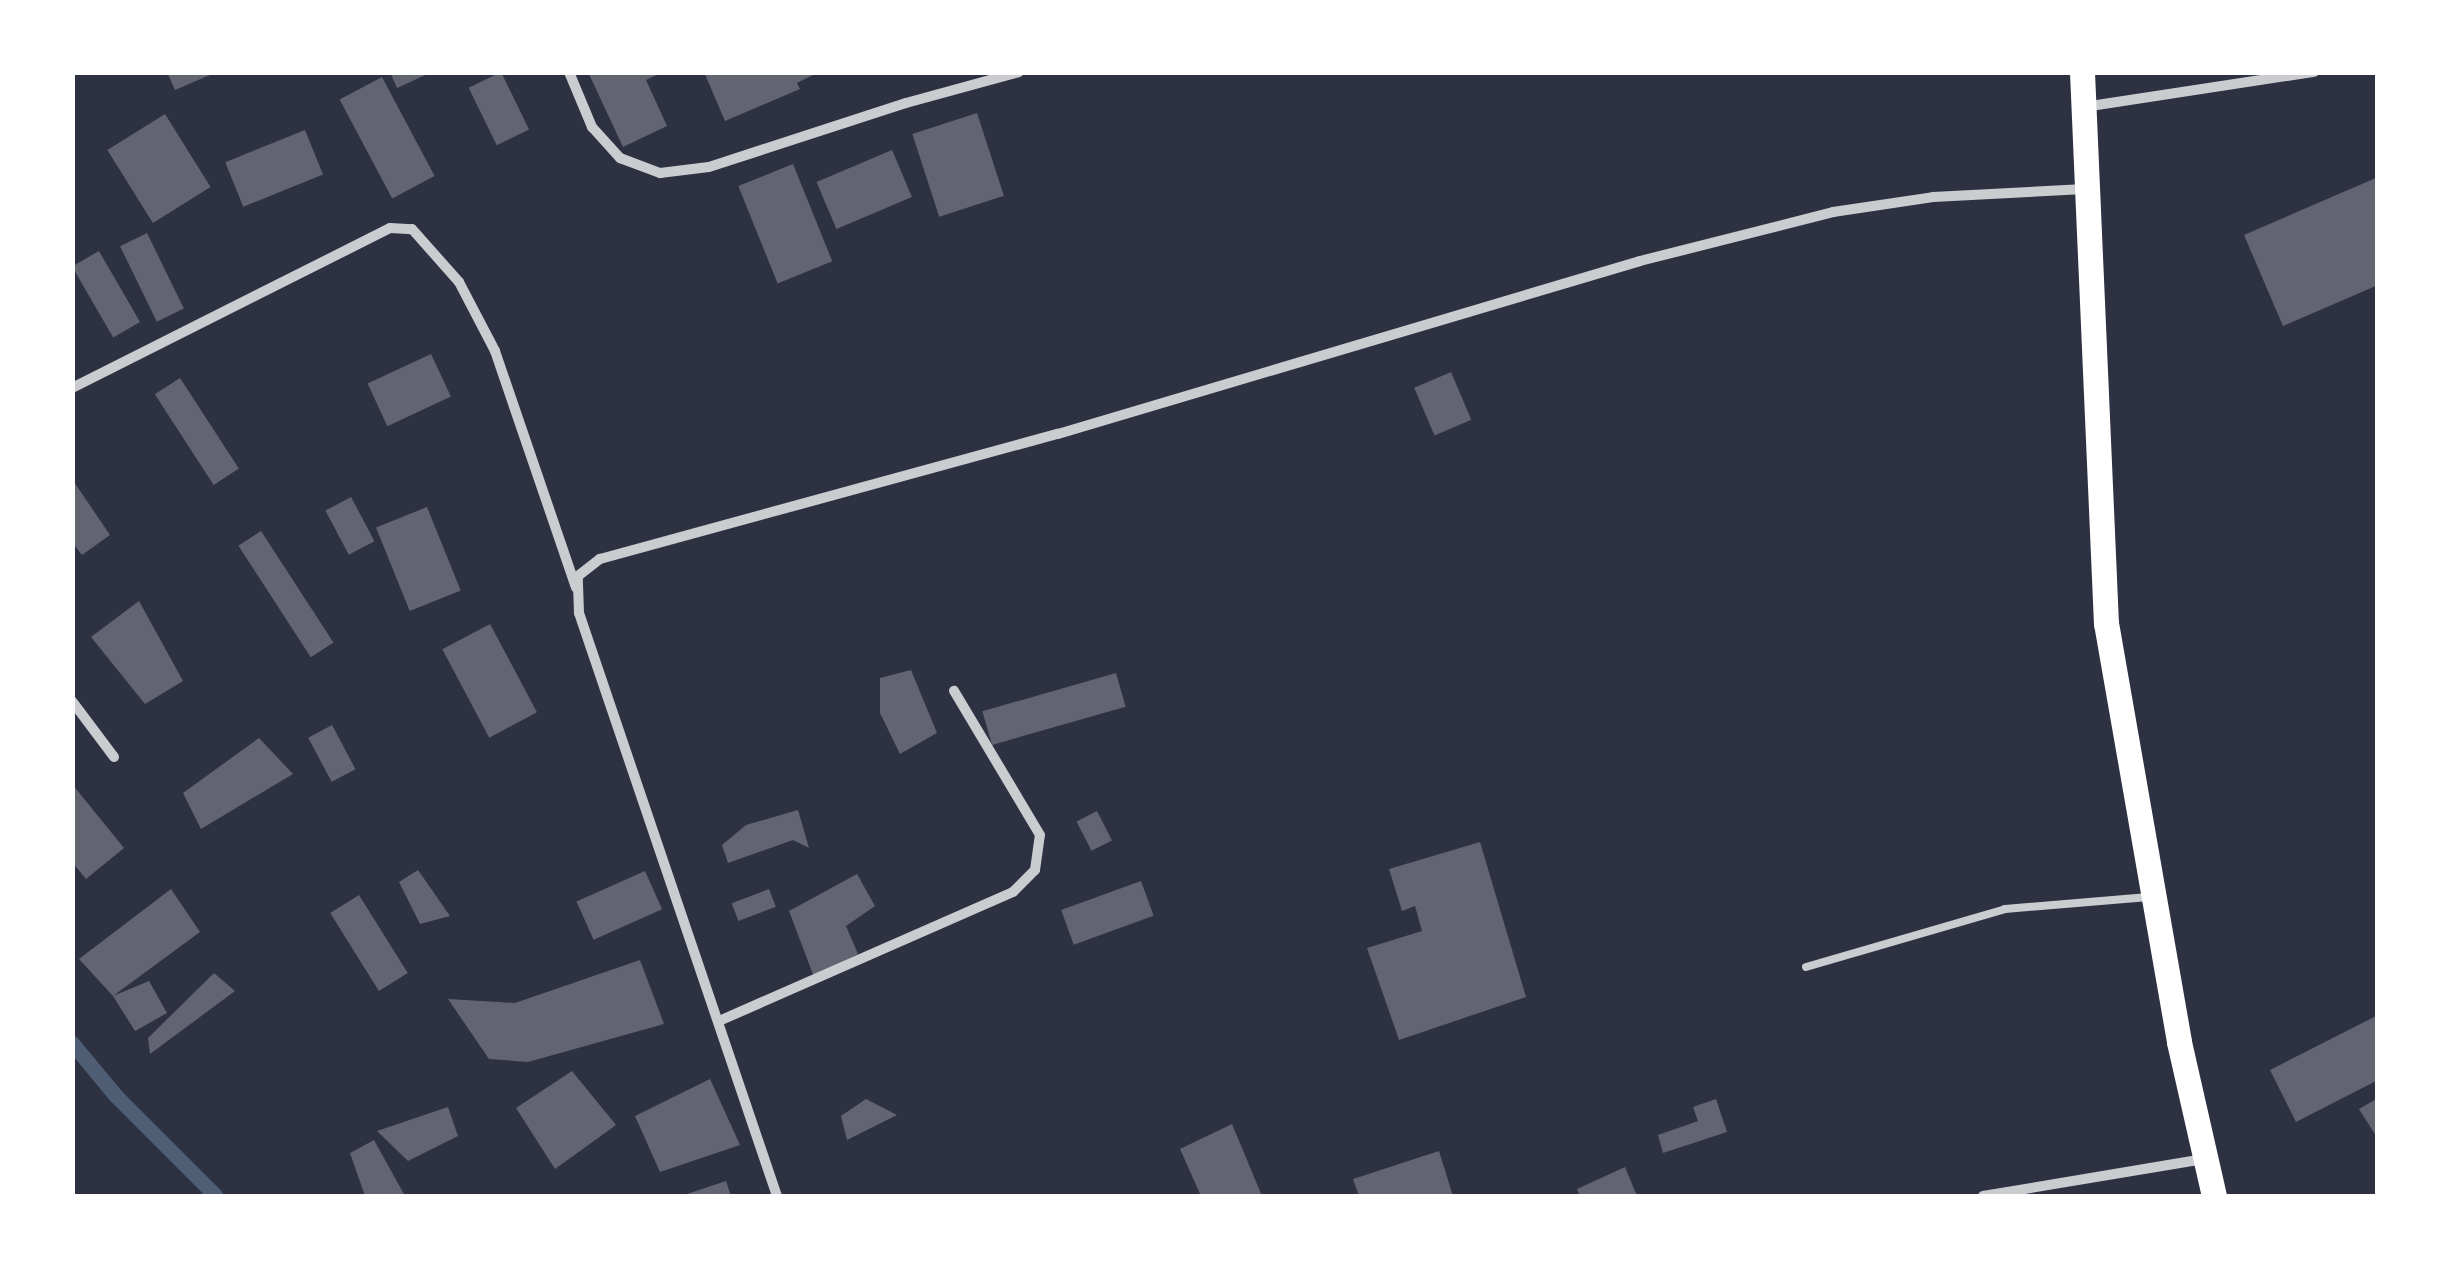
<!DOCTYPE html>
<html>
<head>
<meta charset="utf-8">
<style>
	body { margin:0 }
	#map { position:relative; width:2450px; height:1269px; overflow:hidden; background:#2d3142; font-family:"Noto Sans",sans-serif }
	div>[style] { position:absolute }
	.stream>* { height:15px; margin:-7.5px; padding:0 7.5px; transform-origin:7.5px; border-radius:7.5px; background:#4f5d75 }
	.building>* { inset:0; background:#626471; transform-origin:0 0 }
	.service>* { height:8px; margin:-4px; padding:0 4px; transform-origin:4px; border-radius:4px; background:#caccd0 }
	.minor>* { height:10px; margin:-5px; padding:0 5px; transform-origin:5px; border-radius:5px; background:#caccd0 }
	.primary>* { height:25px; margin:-12.5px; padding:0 12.5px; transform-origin:12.5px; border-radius:12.5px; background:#fff }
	span { translate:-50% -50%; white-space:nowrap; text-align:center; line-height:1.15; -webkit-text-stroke:10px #fff; paint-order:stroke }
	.frame { position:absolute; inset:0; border:75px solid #fff; pointer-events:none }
</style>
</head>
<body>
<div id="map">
	<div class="stream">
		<div style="left:72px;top:1043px;width:69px;rotate:50.3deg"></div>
		<div style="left:116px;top:1096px;width:141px;rotate:45deg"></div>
	</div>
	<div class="building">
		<div style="clip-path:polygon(167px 72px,217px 72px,175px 90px)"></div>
		<div style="clip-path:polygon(390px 72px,432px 72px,397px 88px)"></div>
		<div style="left:501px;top:72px;width:64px;height:36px;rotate:64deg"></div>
		<div style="clip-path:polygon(588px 72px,663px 72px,646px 80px,667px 126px,623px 147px)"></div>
		<div style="clip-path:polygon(704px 72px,819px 72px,797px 83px,800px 89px,725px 121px)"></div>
		<div style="left:382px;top:77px;width:112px;height:48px;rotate:62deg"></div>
		<div style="left:977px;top:113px;width:87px;height:68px;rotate:72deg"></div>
		<div style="left:165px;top:114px;width:86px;height:68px;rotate:58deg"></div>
		<div style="left:305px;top:130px;width:48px;height:86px;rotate:68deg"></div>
		<div style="left:892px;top:150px;width:51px;height:82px;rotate:67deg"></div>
		<div style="left:793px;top:164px;width:105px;height:59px;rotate:68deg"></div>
		<div style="clip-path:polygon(2378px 177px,2378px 285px,2283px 326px,2244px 235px)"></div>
		<div style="left:147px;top:233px;width:84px;height:30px;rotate:64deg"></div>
		<div style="left:99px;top:251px;width:82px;height:31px;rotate:60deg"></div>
		<div style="left:431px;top:354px;width:47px;height:70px;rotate:65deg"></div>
		<div style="left:1451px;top:372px;width:52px;height:40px;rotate:67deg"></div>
		<div style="left:180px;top:378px;width:108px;height:30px;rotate:57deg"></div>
		<div style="clip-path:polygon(72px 479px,110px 535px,82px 555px,72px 542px)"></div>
		<div style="left:351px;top:497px;width:50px;height:29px;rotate:62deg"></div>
		<div style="left:427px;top:507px;width:90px;height:55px;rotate:68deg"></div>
		<div style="left:261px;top:531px;width:133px;height:27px;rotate:57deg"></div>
		<div style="clip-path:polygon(139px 601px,183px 681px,145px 704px,91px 637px)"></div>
		<div style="left:490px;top:624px;width:100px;height:54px;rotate:62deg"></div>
		<div style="clip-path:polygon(911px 670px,937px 733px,900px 754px,880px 713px,880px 678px)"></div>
		<div style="left:1116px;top:673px;width:35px;height:139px;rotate:74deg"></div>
		<div style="left:332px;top:725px;width:50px;height:27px;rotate:62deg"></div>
		<div style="clip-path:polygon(259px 738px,293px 774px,201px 829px,183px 793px)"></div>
		<div style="clip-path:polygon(72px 784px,124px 848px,86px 879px,72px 862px)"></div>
		<div style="clip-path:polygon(798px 810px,809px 848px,793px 840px,728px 863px,722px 845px,746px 825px)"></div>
		<div style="left:1097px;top:811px;width:33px;height:23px;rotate:63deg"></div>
		<div style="clip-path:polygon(1480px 842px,1526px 997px,1399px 1040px,1367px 948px,1422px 931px,1415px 906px,1402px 911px,1389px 869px)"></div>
		<div style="clip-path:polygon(418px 870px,450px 916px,420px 924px,399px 882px)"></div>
		<div style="left:645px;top:871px;width:42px;height:75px;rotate:66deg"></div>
		<div style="clip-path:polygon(857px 874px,875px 906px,846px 926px,858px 954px,814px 977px,789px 911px)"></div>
		<div style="left:1141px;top:881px;width:37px;height:85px;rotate:70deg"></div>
		<div style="clip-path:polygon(171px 889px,200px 932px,113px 996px,149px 981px,167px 1013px,135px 1031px,113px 996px,79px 959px)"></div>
		<div style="left:769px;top:889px;width:19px;height:40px;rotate:69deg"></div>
		<div style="left:359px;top:895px;width:92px;height:34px;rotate:58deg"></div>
		<div style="clip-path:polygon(640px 960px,664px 1024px,528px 1062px,489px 1059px,448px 999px,515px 1003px)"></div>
		<div style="clip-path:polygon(214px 973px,235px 991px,150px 1054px,148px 1038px)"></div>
		<div style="clip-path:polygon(2378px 1015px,2378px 1080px,2296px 1122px,2270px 1070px)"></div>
		<div style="clip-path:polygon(572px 1071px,616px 1125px,555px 1169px,516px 1108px)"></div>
		<div style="clip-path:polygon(710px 1079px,740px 1145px,660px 1172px,635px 1116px)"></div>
		<div style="clip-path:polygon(2378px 1098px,2378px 1139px,2359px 1109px)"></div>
		<div style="clip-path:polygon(866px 1099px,897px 1115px,847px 1140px,841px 1116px)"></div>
		<div style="clip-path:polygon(1716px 1099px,1727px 1132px,1663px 1153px,1658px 1135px,1698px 1121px,1693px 1107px)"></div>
		<div style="clip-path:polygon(448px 1107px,458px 1136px,408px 1161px,377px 1131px)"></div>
		<div style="clip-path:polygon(1232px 1124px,1262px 1196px,1201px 1196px,1180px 1149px)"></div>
		<div style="clip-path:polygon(374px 1140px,405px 1196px,365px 1196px,350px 1153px)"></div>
		<div style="clip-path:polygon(1439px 1151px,1453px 1196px,1359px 1196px,1353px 1179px)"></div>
		<div style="clip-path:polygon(1625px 1167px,1637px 1196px,1580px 1196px,1577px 1189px)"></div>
		<div style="clip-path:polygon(726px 1181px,731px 1196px,681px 1196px)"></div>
	</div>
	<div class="service">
		<div style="left:1806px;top:967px;width:207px;rotate:-16.2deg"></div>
		<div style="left:2005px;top:909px;width:144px;rotate:-4.8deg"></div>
	</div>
	<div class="minor">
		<div style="left:569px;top:72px;width:60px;rotate:67.3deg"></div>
		<div style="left:592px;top:127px;width:42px;rotate:47.9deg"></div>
		<div style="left:620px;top:158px;width:43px;rotate:20.6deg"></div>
		<div style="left:660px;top:173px;width:49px;rotate:-7deg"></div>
		<div style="left:709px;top:167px;width:207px;rotate:-18deg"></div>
		<div style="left:906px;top:103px;width:117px;rotate:-15.3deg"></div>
		<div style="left:2084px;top:107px;width:233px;rotate:-8.7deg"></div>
		<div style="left:72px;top:388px;width:356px;rotate:-26.7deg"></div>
		<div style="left:390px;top:228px;width:22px;rotate:3deg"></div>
		<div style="left:412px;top:229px;width:71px;rotate:48.4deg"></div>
		<div style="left:459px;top:282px;width:78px;rotate:62.4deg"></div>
		<div style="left:495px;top:351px;width:250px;rotate:71.1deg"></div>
		<div style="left:72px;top:701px;width:70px;rotate:53.1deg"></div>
		<div style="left:719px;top:1021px;width:321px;rotate:-23.7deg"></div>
		<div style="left:1013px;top:892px;width:31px;rotate:-45deg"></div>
		<div style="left:1035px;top:870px;width:35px;rotate:-82deg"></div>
		<div style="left:1040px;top:835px;width:168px;rotate:-120.8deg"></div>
		<div style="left:777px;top:1196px;width:616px;rotate:-108.76deg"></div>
		<div style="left:579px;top:613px;width:37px;rotate:-92deg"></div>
		<div style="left:578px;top:576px;width:28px;rotate:-38deg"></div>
		<div style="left:600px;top:559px;width:475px;rotate:-15.3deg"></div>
		<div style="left:1058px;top:434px;width:607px;rotate:-16.55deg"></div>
		<div style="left:1640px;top:261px;width:199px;rotate:-14.2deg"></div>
		<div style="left:1833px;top:212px;width:101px;rotate:-8.5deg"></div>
		<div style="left:1933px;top:197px;width:152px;rotate:-3deg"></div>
		<div style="left:1983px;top:1196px;width:224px;rotate:-9.5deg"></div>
	</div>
	<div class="primary">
		<div style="left:2082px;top:72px;width:552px;rotate:87.51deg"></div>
		<div style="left:2106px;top:623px;width:425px;rotate:80.1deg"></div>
		<div style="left:2179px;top:1042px;width:158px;rotate:77.2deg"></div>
	</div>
	<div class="frame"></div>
</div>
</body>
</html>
